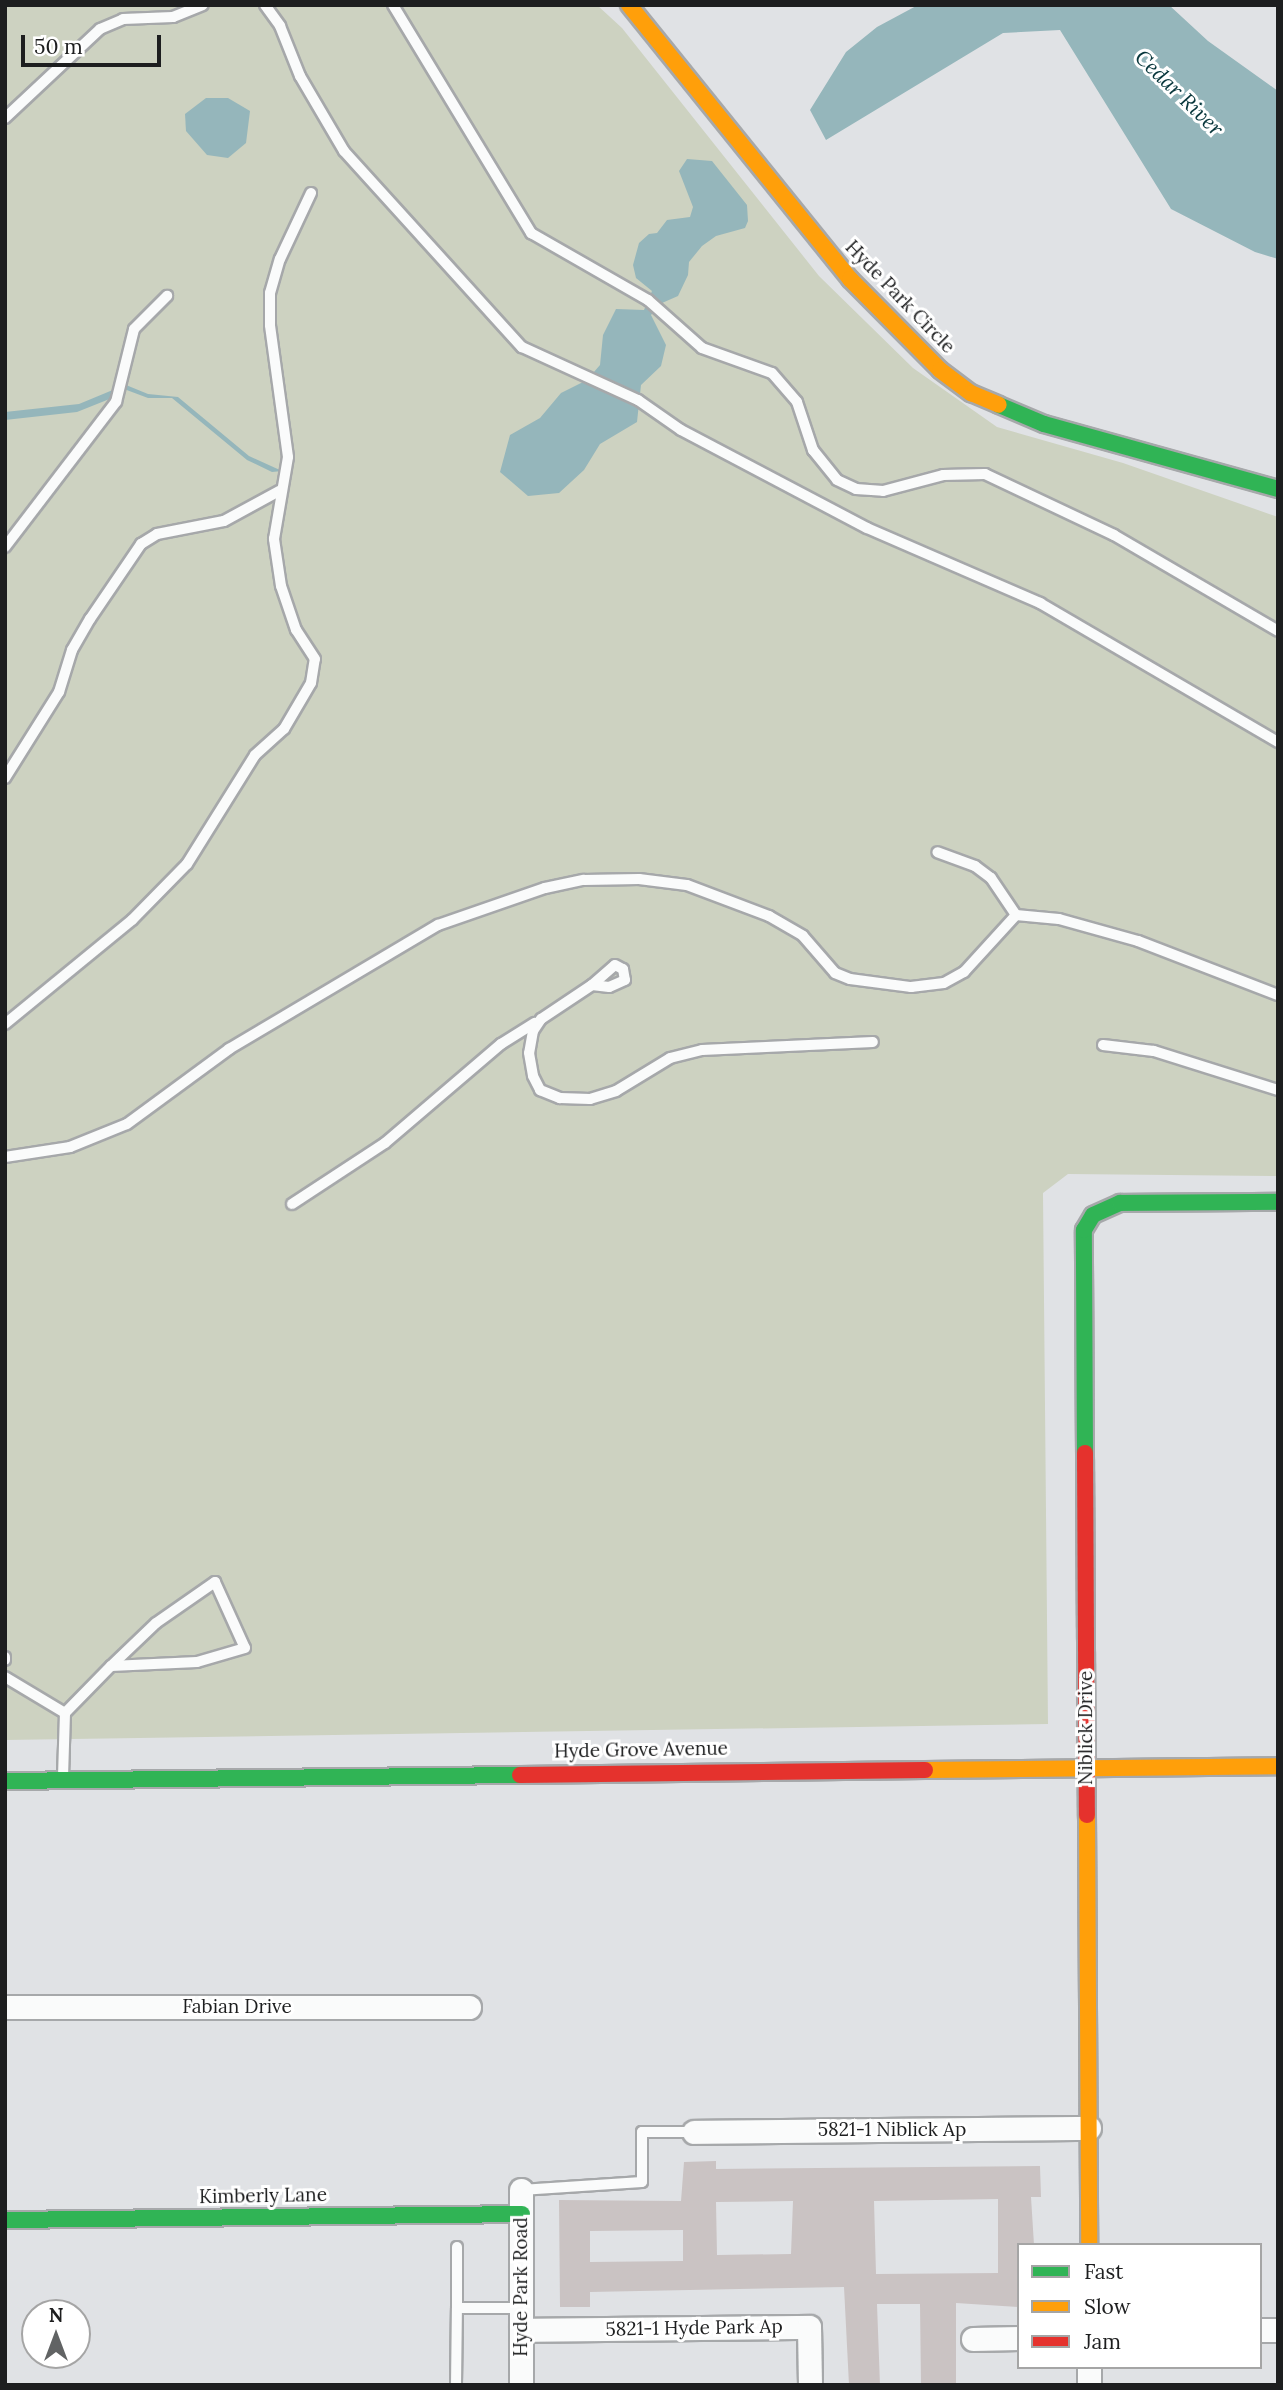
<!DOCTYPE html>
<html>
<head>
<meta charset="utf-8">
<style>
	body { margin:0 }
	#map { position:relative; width:1283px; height:2390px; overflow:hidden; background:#e0e2e5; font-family:Lora,serif }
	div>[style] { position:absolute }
	.green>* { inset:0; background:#cdd2c1 }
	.water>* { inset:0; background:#95b6bb }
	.building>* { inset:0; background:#cac3c3 }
	.roads { filter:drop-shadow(2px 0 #a6a8aa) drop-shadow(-2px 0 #a6a8aa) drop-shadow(0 2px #a6a8aa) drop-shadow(0 -2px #a6a8aa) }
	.lane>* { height:10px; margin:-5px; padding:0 5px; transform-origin:5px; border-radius:5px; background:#fafbfb }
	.street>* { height:23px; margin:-11.5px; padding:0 11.5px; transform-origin:11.5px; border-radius:11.5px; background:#fafbfb }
	.fast>* { height:16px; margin:-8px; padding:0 8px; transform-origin:8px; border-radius:8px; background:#30b455 }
	.slow>* { height:16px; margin:-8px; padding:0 8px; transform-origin:8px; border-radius:8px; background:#ff9f0a }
	.jam>* { height:16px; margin:-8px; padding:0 8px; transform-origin:8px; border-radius:8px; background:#e5322d }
	span { translate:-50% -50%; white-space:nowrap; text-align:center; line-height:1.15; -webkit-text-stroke:6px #fff; paint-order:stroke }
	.street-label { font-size:19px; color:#1d1e1f }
	.water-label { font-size:21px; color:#07363b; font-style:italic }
	.frame { position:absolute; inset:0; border:7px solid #1d1e1f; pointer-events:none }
	.legend { position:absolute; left:1017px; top:2243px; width:245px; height:126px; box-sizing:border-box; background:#fff; border:2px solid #a5a5a5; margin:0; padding:9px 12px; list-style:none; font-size:21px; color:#1d1e1f }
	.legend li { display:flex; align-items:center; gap:14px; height:35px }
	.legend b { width:35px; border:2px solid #a5a5a5 }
	.north { position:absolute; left:21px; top:2299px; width:70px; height:70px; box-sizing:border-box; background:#fff; border:2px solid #a5a5a5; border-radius:50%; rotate:0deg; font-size:19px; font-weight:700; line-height:28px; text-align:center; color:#1d1e1f }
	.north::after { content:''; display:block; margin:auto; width:24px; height:32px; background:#616364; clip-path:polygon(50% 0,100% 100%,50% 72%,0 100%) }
	.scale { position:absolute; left:21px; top:35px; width:140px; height:32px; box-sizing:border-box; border:4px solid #1d1e1f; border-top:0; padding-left:9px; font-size:21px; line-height:24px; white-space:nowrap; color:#1d1e1f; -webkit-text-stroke:5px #fff; paint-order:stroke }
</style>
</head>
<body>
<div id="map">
	<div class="green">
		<div style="clip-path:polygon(5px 5px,597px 5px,622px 28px,819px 276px,913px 368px,997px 427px,1123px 463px,1278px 517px,1278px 1176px,1068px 1174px,1043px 1193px,1048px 1724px,5px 1740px)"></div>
	</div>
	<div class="water">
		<div style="clip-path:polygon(918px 5px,1169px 5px,1208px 41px,1278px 91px,1278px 259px,1255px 252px,1171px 209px,1060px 30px,1003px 33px,826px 140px,810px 110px,846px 52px,877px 27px)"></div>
		<div style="clip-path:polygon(206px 98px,228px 98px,250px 111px,246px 143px,228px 158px,207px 155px,186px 131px,185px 114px)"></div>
		<div style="clip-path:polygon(687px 159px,712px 161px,747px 205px,748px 221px,745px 228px,716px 236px,702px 246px,689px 262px,688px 275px,678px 296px,662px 303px,651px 315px,666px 345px,661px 366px,641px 385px,637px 422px,600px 444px,584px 470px,559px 493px,528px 496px,500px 472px,510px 435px,540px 418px,561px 393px,587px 380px,600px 365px,603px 335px,616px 309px,644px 310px,652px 291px,636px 278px,633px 265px,639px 243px,649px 234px,657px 233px,667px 220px,690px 217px,693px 207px,679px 171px)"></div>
		<div style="clip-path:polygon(126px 385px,148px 394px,178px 397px,249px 456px,282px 471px,272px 472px,247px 460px,172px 398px,148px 398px,124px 389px)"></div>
		<div style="clip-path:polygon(120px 387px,117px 396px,77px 412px,5px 420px,5px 412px,79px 404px)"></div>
	</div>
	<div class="building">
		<div style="clip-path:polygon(evenodd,716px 2161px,716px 2169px,1040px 2166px,1041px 2197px,1031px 2197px,1034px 2245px,1019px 2245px,1019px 2307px,956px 2303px,956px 2385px,921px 2385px,920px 2304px,877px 2304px,880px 2385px,849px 2385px,844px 2287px,590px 2292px,590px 2307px,560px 2307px,559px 2200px,681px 2201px,684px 2162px,716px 2161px,998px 2199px,998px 2273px,876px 2274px,874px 2201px,998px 2199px,716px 2161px,793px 2201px,791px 2254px,717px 2255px,716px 2202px,793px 2201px,716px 2161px,683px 2230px,683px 2261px,590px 2262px,590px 2231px,683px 2230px)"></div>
	</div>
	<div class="roads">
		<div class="lane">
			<div style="left:265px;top:5px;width:26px;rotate:54deg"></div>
			<div style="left:280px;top:26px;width:54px;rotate:68.2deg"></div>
			<div style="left:300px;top:76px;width:87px;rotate:59.6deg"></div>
			<div style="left:344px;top:151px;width:265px;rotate:47.8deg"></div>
			<div style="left:522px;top:347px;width:128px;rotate:24.6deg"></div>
			<div style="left:638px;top:400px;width:52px;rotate:34.9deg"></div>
			<div style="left:681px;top:430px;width:210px;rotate:27.8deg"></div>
			<div style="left:867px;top:528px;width:189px;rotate:23.4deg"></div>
			<div style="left:1040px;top:603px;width:276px;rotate:30.3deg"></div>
			<div style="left:393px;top:5px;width:267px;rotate:58.8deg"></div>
			<div style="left:531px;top:233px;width:135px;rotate:29.8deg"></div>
			<div style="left:648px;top:300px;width:72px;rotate:41.6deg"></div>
			<div style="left:702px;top:348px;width:74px;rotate:19.7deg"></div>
			<div style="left:772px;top:373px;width:38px;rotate:49deg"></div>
			<div style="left:797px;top:402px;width:51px;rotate:71.6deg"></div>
			<div style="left:813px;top:450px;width:38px;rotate:51deg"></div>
			<div style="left:837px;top:480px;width:21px;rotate:25deg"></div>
			<div style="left:856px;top:489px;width:27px;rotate:4deg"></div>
			<div style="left:883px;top:491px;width:62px;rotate:-14.9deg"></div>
			<div style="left:943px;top:475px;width:42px;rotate:-1.4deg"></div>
			<div style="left:985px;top:474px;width:143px;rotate:25.3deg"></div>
			<div style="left:1114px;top:535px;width:190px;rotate:30.3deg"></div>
			<div style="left:5px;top:118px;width:130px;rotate:-43.1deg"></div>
			<div style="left:100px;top:29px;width:25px;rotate:-23deg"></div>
			<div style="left:123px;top:19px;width:50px;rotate:-2.3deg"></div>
			<div style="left:173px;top:17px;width:32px;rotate:-22deg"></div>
			<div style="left:5px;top:547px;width:183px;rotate:-52.6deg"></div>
			<div style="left:116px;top:402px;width:75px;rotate:-76.1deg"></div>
			<div style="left:134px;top:329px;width:47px;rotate:-45deg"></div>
			<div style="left:5px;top:778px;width:102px;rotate:-57.9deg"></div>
			<div style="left:59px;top:692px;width:44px;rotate:-72.8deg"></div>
			<div style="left:72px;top:650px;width:36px;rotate:-60deg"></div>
			<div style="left:90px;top:619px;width:91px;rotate:-55.8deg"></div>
			<div style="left:141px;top:544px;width:19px;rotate:-32deg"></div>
			<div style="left:157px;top:534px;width:68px;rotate:-11deg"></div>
			<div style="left:224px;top:521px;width:63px;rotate:-28.6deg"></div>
			<div style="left:1016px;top:915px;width:43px;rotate:5.3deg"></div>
			<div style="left:1059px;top:919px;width:82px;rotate:15.6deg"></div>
			<div style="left:1138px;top:941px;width:150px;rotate:21.1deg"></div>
			<div style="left:592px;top:985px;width:30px;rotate:-41deg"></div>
			<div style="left:615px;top:965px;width:9px;rotate:27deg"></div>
			<div style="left:623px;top:969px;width:11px;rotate:80deg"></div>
			<div style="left:625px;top:980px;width:17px;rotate:156deg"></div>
			<div style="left:609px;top:987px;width:17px;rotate:-173deg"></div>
			<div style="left:592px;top:985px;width:61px;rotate:146.3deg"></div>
			<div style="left:541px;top:1019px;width:14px;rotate:124deg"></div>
			<div style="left:533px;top:1031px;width:22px;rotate:100deg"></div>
			<div style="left:529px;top:1053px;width:23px;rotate:80deg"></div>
			<div style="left:533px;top:1076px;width:16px;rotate:63deg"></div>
			<div style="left:540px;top:1090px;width:22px;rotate:22deg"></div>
			<div style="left:560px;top:1098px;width:30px;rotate:2deg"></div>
			<div style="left:590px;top:1099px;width:27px;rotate:-17deg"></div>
			<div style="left:616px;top:1091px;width:63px;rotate:-31.4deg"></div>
			<div style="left:670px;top:1058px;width:33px;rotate:-14deg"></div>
			<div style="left:702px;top:1050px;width:171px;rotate:-2.7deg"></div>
			<div style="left:5px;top:1024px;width:164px;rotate:-39.3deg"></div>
			<div style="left:132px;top:920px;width:78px;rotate:-45.5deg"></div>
			<div style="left:187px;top:864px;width:128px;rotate:-58deg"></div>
			<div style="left:255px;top:755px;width:39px;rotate:-42deg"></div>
			<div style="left:284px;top:729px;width:53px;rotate:-59.6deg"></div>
			<div style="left:311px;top:683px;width:24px;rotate:-81deg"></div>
			<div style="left:315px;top:659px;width:35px;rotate:-123deg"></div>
			<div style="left:296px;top:630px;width:46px;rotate:-108.8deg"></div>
			<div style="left:281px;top:586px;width:48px;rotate:-98.5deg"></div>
			<div style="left:274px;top:539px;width:83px;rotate:-80.3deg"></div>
			<div style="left:288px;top:457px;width:133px;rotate:-97.8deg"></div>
			<div style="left:270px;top:325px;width:32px;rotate:-90deg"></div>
			<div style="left:270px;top:293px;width:35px;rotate:-74deg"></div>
			<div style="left:280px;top:259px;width:73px;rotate:-64.8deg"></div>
			<div style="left:1103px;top:1045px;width:51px;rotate:6.7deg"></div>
			<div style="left:1154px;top:1051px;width:130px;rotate:17.5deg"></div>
			<div style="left:5px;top:1157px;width:66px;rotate:-8.7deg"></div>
			<div style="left:70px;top:1147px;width:61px;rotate:-22deg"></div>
			<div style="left:127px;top:1124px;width:127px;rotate:-36.3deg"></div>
			<div style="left:229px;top:1049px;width:243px;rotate:-30.7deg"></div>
			<div style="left:438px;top:925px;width:113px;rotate:-19.1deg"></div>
			<div style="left:545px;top:888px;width:40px;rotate:-12deg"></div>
			<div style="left:584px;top:880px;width:55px;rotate:-1deg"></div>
			<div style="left:639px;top:879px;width:48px;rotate:7.1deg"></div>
			<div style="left:687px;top:885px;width:88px;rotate:20.7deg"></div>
			<div style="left:769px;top:916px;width:39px;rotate:30deg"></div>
			<div style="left:803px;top:936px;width:49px;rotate:49.1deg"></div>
			<div style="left:835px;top:973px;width:16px;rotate:22deg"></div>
			<div style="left:850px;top:979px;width:62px;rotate:7.5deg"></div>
			<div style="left:911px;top:987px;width:33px;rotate:-7deg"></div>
			<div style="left:944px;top:983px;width:23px;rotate:-29deg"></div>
			<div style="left:964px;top:972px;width:77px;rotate:-47.6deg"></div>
			<div style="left:1016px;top:915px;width:45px;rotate:-124deg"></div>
			<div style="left:991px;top:878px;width:20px;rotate:-143deg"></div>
			<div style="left:975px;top:866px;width:40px;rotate:-159.8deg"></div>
			<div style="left:292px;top:1204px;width:111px;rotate:-33.3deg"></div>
			<div style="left:385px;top:1143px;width:153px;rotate:-40.5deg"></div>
			<div style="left:501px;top:1044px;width:40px;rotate:-32deg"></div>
			<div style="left:5px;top:1657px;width:3px;rotate:90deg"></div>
			<div style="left:5px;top:1677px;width:70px;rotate:31deg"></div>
			<div style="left:65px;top:1713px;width:64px;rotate:91.8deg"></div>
			<div style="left:65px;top:1713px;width:66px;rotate:-45.6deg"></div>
			<div style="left:111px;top:1666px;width:62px;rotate:-43.7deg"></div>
			<div style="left:156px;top:1623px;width:72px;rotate:-34.8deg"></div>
			<div style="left:215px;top:1582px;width:72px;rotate:65.6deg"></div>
			<div style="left:245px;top:1648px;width:50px;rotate:163.7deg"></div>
			<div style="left:197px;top:1662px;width:86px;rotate:177.3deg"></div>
			<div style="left:521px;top:2190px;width:121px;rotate:-3.8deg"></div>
			<div style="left:642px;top:2182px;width:50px;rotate:-90deg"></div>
			<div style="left:642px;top:2132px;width:52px"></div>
			<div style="left:457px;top:2247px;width:61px;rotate:90deg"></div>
			<div style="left:457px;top:2308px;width:64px"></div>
			<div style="left:456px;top:2385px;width:77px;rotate:-89.3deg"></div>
		</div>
		<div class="street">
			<div style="left:5px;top:2007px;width:464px"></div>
			<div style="left:694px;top:2132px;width:395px;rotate:-0.6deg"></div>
			<div style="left:521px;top:2330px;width:288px;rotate:-0.6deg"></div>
			<div style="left:809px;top:2327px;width:58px;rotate:89deg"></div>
			<div style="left:1260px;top:2330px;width:18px"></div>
			<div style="left:973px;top:2339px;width:46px;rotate:-1.2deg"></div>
			<div style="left:521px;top:2385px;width:195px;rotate:-90deg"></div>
			<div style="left:1089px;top:2385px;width:18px;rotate:-90deg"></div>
		</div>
		<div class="fast">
			<div style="left:999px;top:405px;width:49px;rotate:22.9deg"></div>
			<div style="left:1044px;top:424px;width:243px;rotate:15.5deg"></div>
			<div style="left:1085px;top:1453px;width:223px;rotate:-90.3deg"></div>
			<div style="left:1084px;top:1230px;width:17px;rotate:-59deg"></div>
			<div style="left:1093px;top:1215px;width:30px;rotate:-24deg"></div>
			<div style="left:1120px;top:1203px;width:158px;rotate:-0.4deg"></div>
			<div style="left:5px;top:1781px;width:515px;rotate:-0.67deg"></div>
			<div style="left:5px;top:2220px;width:517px;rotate:-0.66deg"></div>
		</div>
		<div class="slow">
			<div style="left:629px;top:5px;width:352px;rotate:51.1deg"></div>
			<div style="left:850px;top:279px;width:128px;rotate:45.3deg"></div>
			<div style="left:940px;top:370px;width:39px;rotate:37deg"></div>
			<div style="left:971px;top:393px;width:30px;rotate:23deg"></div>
			<div style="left:925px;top:1770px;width:353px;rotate:-0.6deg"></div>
			<div style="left:1087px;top:1815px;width:430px;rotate:89.7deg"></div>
		</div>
		<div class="jam">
			<div style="left:1085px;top:1453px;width:362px;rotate:89.7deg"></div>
			<div style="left:520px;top:1775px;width:405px;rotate:-0.7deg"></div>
		</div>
	</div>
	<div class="street-label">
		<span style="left:900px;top:297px;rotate:46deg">Hyde Park Circle</span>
		<span style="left:1086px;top:1728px;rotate:-90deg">Niblick Drive</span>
		<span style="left:641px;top:1750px;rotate:-1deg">Hyde Grove Avenue</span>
		<span style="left:237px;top:2007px">Fabian Drive</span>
		<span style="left:892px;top:2130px">5821-1 Niblick Ap</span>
		<span style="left:263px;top:2196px;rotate:-1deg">Kimberly Lane</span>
		<span style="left:521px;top:2287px;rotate:-90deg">Hyde Park Road</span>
		<span style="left:694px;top:2328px;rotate:-1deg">5821-1 Hyde Park Ap</span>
	</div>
	<div class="water-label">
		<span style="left:1179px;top:93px;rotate:44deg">Cedar River</span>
	</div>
	<div class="frame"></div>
	<ul class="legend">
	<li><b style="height:9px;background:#30b455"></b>Fast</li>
	<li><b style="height:9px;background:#ff9f0a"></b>Slow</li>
	<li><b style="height:9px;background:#e5322d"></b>Jam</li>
	</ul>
	<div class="north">N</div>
	<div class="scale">50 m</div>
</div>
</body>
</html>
